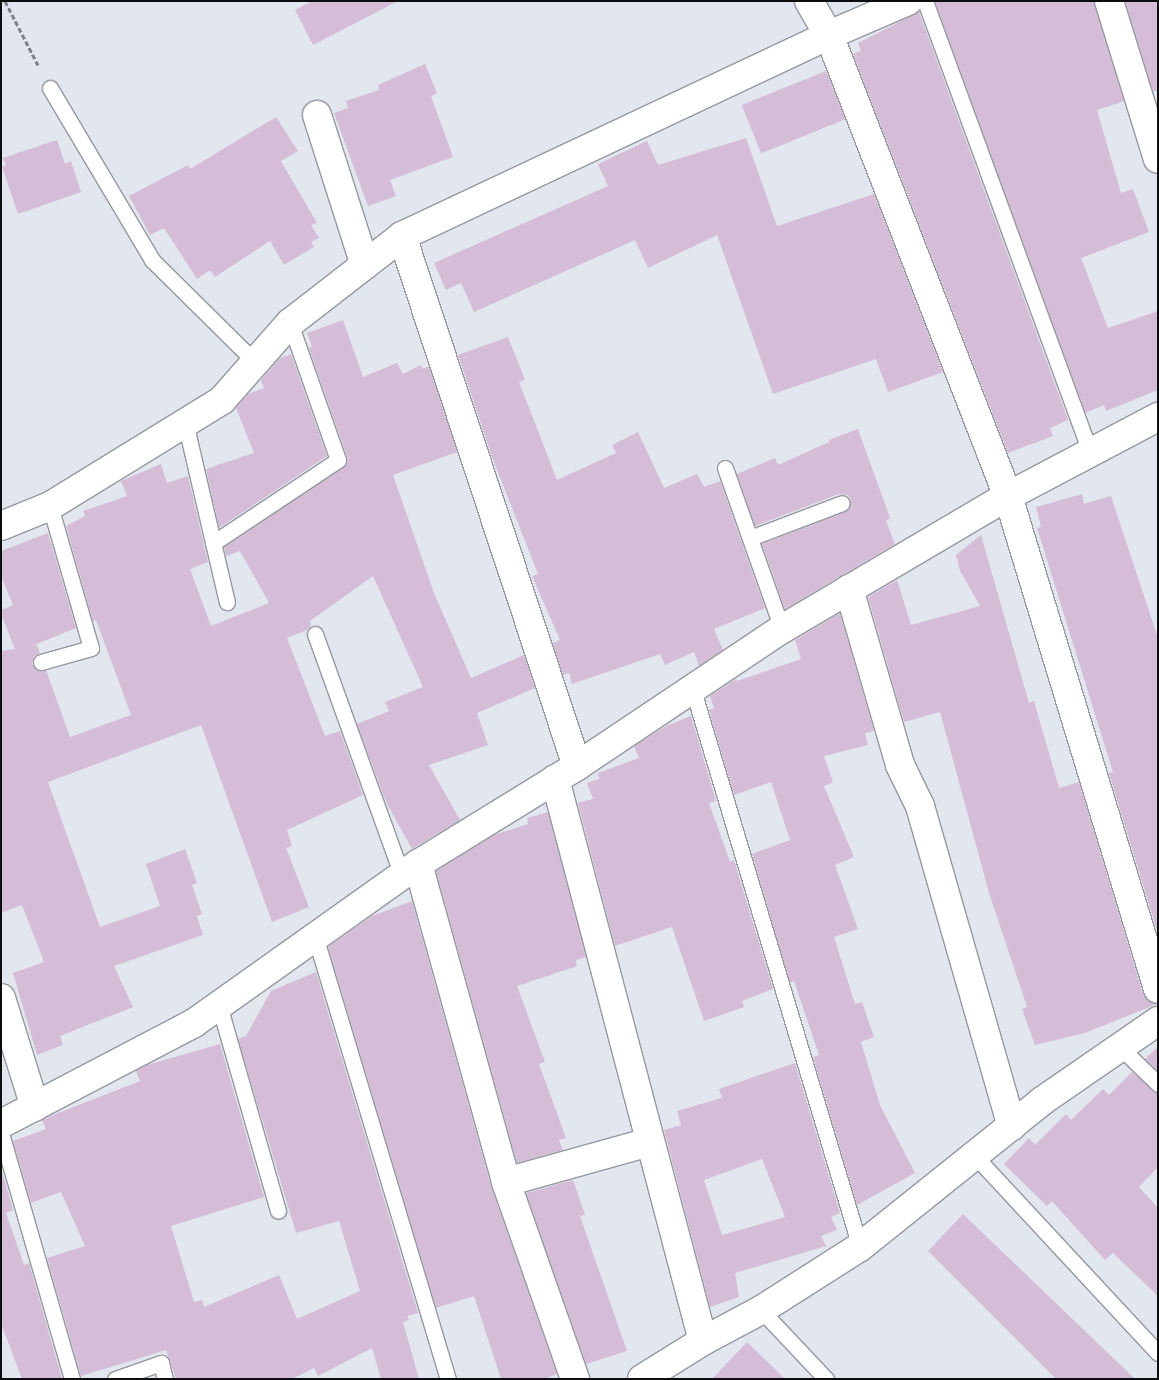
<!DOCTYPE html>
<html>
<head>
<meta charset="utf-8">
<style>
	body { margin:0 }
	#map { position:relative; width:1159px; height:1380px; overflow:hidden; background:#e2e6ee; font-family:Overpass,sans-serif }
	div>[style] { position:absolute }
	.building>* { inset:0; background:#d6bdd7; transform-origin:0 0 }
	.path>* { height:3px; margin-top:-1.5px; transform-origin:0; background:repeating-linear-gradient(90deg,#808388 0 5px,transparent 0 7.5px) }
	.roads { filter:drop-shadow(1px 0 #94989f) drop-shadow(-1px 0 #94989f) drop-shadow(0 1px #94989f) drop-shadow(0 -1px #94989f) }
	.service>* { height:15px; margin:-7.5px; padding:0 7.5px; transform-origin:7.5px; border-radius:7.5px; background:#fff }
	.minor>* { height:28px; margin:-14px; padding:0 14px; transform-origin:14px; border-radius:14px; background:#fff }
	span { translate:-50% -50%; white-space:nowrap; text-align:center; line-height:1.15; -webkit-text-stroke:4.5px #eff3fb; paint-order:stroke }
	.frame { position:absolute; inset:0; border:2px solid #0b0d0f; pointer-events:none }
</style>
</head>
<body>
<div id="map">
	<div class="building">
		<div style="clip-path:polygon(312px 1px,398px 1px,313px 45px,295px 10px)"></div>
		<div style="clip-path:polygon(1094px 1px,1124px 101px,1097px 110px,1121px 193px,1133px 189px,1149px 232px,1081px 258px,1108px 328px,1158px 311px,1158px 390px,1106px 411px,1104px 405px,1085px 413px,935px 2px)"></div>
		<div style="clip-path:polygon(1125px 1px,1158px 1px,1158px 90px,1153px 92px)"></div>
		<div style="clip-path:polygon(919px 12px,1068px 420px,1050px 428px,1053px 436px,1008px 453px,853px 54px,861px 51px,858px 43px)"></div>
		<div style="clip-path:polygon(425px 64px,437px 93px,431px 96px,453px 157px,390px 180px,396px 196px,368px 206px,334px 113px,348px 108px,346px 101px,379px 90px,378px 85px)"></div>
		<div style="left:826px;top:71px;width:52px;height:91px;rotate:68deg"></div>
		<div style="clip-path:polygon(276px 117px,298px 151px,281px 161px,317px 223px,311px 225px,319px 238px,311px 242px,314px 247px,284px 265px,270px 241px,215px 277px,210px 270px,197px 279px,164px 228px,150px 235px,129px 196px,188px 165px,190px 169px)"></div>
		<div style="clip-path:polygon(746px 138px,777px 226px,874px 194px,943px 372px,888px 392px,876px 359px,773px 394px,717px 235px,648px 268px,635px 240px,474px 312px,461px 283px,446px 290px,434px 263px,608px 186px,598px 164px,647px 141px,658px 165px)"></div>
		<div style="clip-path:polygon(57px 140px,65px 164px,71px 161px,81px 192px,18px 214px,2px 167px,6px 165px,3px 158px)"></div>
		<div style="clip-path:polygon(343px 320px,363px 377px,397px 363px,403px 374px,421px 365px,423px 369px,429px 366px,457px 452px,393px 475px,434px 593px,471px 678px,524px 655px,535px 688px,477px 713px,488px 745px,429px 765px,460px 820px,412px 849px,386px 802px,357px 724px,389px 711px,385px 702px,423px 687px,373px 576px,310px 621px,311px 625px,307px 630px,287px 638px,325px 736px,340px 731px,363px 795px,287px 830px,292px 846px,286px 848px,309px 907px,272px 922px,201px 725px,48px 782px,100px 927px,160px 906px,146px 864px,185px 849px,197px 883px,192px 885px,202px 914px,197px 916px,203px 935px,114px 966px,133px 1007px,60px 1036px,63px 1045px,37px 1055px,13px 973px,44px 962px,22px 905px,1px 913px,1px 651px,15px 649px,1px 614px,1px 610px,13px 605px,1px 576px,1px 551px,48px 533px,76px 628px,32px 646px,37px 645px,40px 653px,34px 656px,32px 664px,38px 671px,46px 670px,70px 737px,131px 715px,96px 620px,93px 621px,66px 526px,85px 516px,83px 511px,127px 496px,121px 481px,161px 464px,167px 483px,188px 476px,208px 562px,190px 569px,211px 626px,269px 603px,240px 551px,226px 556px,224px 547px,346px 464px,347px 457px,309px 348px,312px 347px,307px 333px)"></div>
		<div style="clip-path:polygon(508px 337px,525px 380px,519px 382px,557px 480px,616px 453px,612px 445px,638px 432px,664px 488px,697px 474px,704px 487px,720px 481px,765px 608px,714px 629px,723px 650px,699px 666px,694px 652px,665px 665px,660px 654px,572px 684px,569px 673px,563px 675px,553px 643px,560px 640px,532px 576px,538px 574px,492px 457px,458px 355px)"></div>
		<div style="clip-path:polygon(291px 354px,327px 456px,219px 528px,206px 469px,254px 453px,236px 408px,248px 394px,264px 388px,261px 380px,280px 358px)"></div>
		<div style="clip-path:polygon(858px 429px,890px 518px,886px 521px,895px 544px,785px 609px,762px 544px,845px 512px,851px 500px,848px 495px,839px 494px,755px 526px,737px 474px,775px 458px,778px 465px,829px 442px,829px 440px)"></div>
		<div style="clip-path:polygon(1082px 494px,1084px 504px,1111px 496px,1158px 638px,1158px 934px,1109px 773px,1113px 772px,1037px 528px,1041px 527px,1036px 507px)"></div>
		<div style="clip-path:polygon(981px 535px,1029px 703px,1034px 701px,1059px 788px,1079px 782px,1143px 994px,1148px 1001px,1157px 1004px,1085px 1033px,1035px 1045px,1022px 1009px,1027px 1007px,989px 893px,940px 712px,904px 722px,868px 597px,897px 580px,911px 625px,980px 606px,960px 571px,956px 555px)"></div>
		<div style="clip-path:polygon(840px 613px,874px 731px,865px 733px,868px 745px,824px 756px,833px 782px,824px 786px,854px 857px,835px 865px,858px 929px,834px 937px,855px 1004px,862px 1002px,874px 1037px,861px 1042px,880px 1105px,915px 1173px,857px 1205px,813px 1057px,819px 1055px,794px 981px,790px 983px,752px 854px,790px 840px,771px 782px,734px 795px,709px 710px,714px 708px,710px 696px,736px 679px,737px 681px,801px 659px,795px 640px)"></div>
		<div style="clip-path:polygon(691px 716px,716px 801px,709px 803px,730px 862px,734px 860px,773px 989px,742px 1001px,744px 1007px,704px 1021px,672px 927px,615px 946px,578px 803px,593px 799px,587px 783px,599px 779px,598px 773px,639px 758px,634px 746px,666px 726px)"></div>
		<div style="clip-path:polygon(548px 812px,586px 957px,576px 960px,577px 966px,517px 986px,545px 1062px,539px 1064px,566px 1138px,559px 1140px,563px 1150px,517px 1163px,436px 871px,494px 835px,528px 824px,527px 818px)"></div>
		<div style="clip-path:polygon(412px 901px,491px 1186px,557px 1374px,544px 1379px,501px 1379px,474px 1296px,436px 1308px,328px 947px,372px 916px)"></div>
		<div style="clip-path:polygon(316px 972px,418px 1313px,407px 1316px,409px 1320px,403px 1322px,419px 1379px,381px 1379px,372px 1348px,318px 1376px,314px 1368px,292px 1379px,176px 1379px,166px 1350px,81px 1376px,47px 1258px,85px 1246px,61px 1192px,31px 1203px,13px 1141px,46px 1129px,42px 1120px,53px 1115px,140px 1081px,136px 1071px,147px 1065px,220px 1044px,264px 1197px,171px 1226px,194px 1302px,202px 1300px,204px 1307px,279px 1275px,297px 1319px,360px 1291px,339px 1221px,296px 1233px,238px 1039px,246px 1036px,271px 991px)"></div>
		<div style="clip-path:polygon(1158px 1047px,1158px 1071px,1145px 1059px)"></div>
		<div style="clip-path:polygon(evenodd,795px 1063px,840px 1213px,831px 1217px,837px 1230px,821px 1236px,826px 1246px,735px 1273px,739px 1297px,710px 1307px,664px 1130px,681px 1125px,677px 1111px,722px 1098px,719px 1089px,795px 1063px,762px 1159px,785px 1217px,722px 1235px,704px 1180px,762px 1159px)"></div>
		<div style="clip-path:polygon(1132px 1072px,1158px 1093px,1158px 1167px,1139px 1187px,1158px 1208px,1158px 1296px,1113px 1253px,1105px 1260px,1052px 1201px,1047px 1206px,1004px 1164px,1029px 1138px,1035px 1145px,1066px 1114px,1071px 1120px,1103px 1089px,1109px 1095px)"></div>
		<div style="clip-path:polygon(1px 1168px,13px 1210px,6px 1213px,24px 1265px,29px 1263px,62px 1379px,22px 1379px,1px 1323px)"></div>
		<div style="clip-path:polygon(573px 1180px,585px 1215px,580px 1216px,627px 1351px,586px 1364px,526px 1193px)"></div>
		<div style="clip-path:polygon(963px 1214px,1135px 1379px,1056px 1379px,928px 1251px)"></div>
		<div style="clip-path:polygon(747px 1342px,785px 1379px,712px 1379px)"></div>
	</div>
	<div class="path">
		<div style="left:5px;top:1px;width:72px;rotate:62.7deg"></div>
	</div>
	<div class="roads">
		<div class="service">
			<div style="left:925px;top:1px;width:481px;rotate:69.9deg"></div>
			<div style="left:50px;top:88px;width:200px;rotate:59.3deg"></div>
			<div style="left:152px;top:260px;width:145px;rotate:44.7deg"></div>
			<div style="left:185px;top:422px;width:185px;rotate:76.9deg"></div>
			<div style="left:725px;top:468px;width:171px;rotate:70.5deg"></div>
			<div style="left:750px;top:538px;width:98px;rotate:-20.8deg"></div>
			<div style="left:213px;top:543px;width:150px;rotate:-33.6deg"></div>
			<div style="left:338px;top:460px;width:145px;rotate:-109.3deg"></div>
			<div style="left:315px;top:634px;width:256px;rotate:70.2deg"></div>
			<div style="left:41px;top:662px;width:52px;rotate:-15.6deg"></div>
			<div style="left:91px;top:648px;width:148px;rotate:-106.1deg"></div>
			<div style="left:692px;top:687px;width:585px;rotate:73.3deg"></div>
			<div style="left:315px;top:936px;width:463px;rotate:73.3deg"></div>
			<div style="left:219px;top:1005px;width:214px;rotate:74deg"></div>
			<div style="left:1120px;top:1047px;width:53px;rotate:44.2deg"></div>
			<div style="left:1px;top:1133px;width:256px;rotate:73.9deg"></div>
			<div style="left:974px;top:1155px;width:270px;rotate:47.1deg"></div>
			<div style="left:761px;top:1310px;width:95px;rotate:46.7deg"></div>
			<div style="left:115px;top:1379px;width:49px;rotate:-19.2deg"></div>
			<div style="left:161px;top:1363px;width:16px;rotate:76deg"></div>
		</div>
		<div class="minor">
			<div style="left:809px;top:1px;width:39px;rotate:60deg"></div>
			<div style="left:829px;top:35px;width:495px;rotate:68.8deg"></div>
			<div style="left:1008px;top:496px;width:515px;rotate:73.08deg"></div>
			<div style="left:1109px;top:1px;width:165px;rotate:72.8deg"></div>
			<div style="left:317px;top:115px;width:157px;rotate:72.3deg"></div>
			<div style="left:402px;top:236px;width:558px;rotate:71.73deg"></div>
			<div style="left:1px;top:526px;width:53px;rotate:-22.2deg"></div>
			<div style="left:50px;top:506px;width:202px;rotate:-31.6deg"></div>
			<div style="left:222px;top:400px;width:103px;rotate:-48.6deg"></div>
			<div style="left:290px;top:323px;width:142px;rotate:-37.8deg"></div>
			<div style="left:402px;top:236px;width:472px;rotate:-25.2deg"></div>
			<div style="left:829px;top:35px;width:86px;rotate:-23.3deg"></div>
			<div style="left:849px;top:589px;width:183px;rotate:73.8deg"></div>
			<div style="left:900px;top:765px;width:46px;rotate:64deg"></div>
			<div style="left:920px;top:806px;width:333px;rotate:74deg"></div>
			<div style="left:555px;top:779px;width:581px;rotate:75.25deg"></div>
			<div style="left:418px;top:864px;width:330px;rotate:74.5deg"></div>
			<div style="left:506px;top:1182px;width:209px;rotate:70.7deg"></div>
			<div style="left:1px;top:998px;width:114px;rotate:72.7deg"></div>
			<div style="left:1px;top:1124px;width:218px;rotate:-27.6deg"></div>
			<div style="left:194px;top:1023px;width:275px;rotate:-35.4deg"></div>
			<div style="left:418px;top:864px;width:187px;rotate:-31.6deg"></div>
			<div style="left:577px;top:766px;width:247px;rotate:-33.8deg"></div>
			<div style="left:782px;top:629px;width:262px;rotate:-30.5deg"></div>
			<div style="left:1008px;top:496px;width:170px;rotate:-27.8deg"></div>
			<div style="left:506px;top:1182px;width:148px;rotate:-15.6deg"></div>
			<div style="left:642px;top:1379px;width:72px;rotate:-31.9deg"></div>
			<div style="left:703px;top:1341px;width:66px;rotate:-28.1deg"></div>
			<div style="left:761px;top:1310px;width:117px;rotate:-32.5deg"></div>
			<div style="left:860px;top:1247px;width:233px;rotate:-38.7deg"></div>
			<div style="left:1042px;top:1101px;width:141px;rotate:-34.6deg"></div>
		</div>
	</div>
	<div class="frame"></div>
</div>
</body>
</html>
